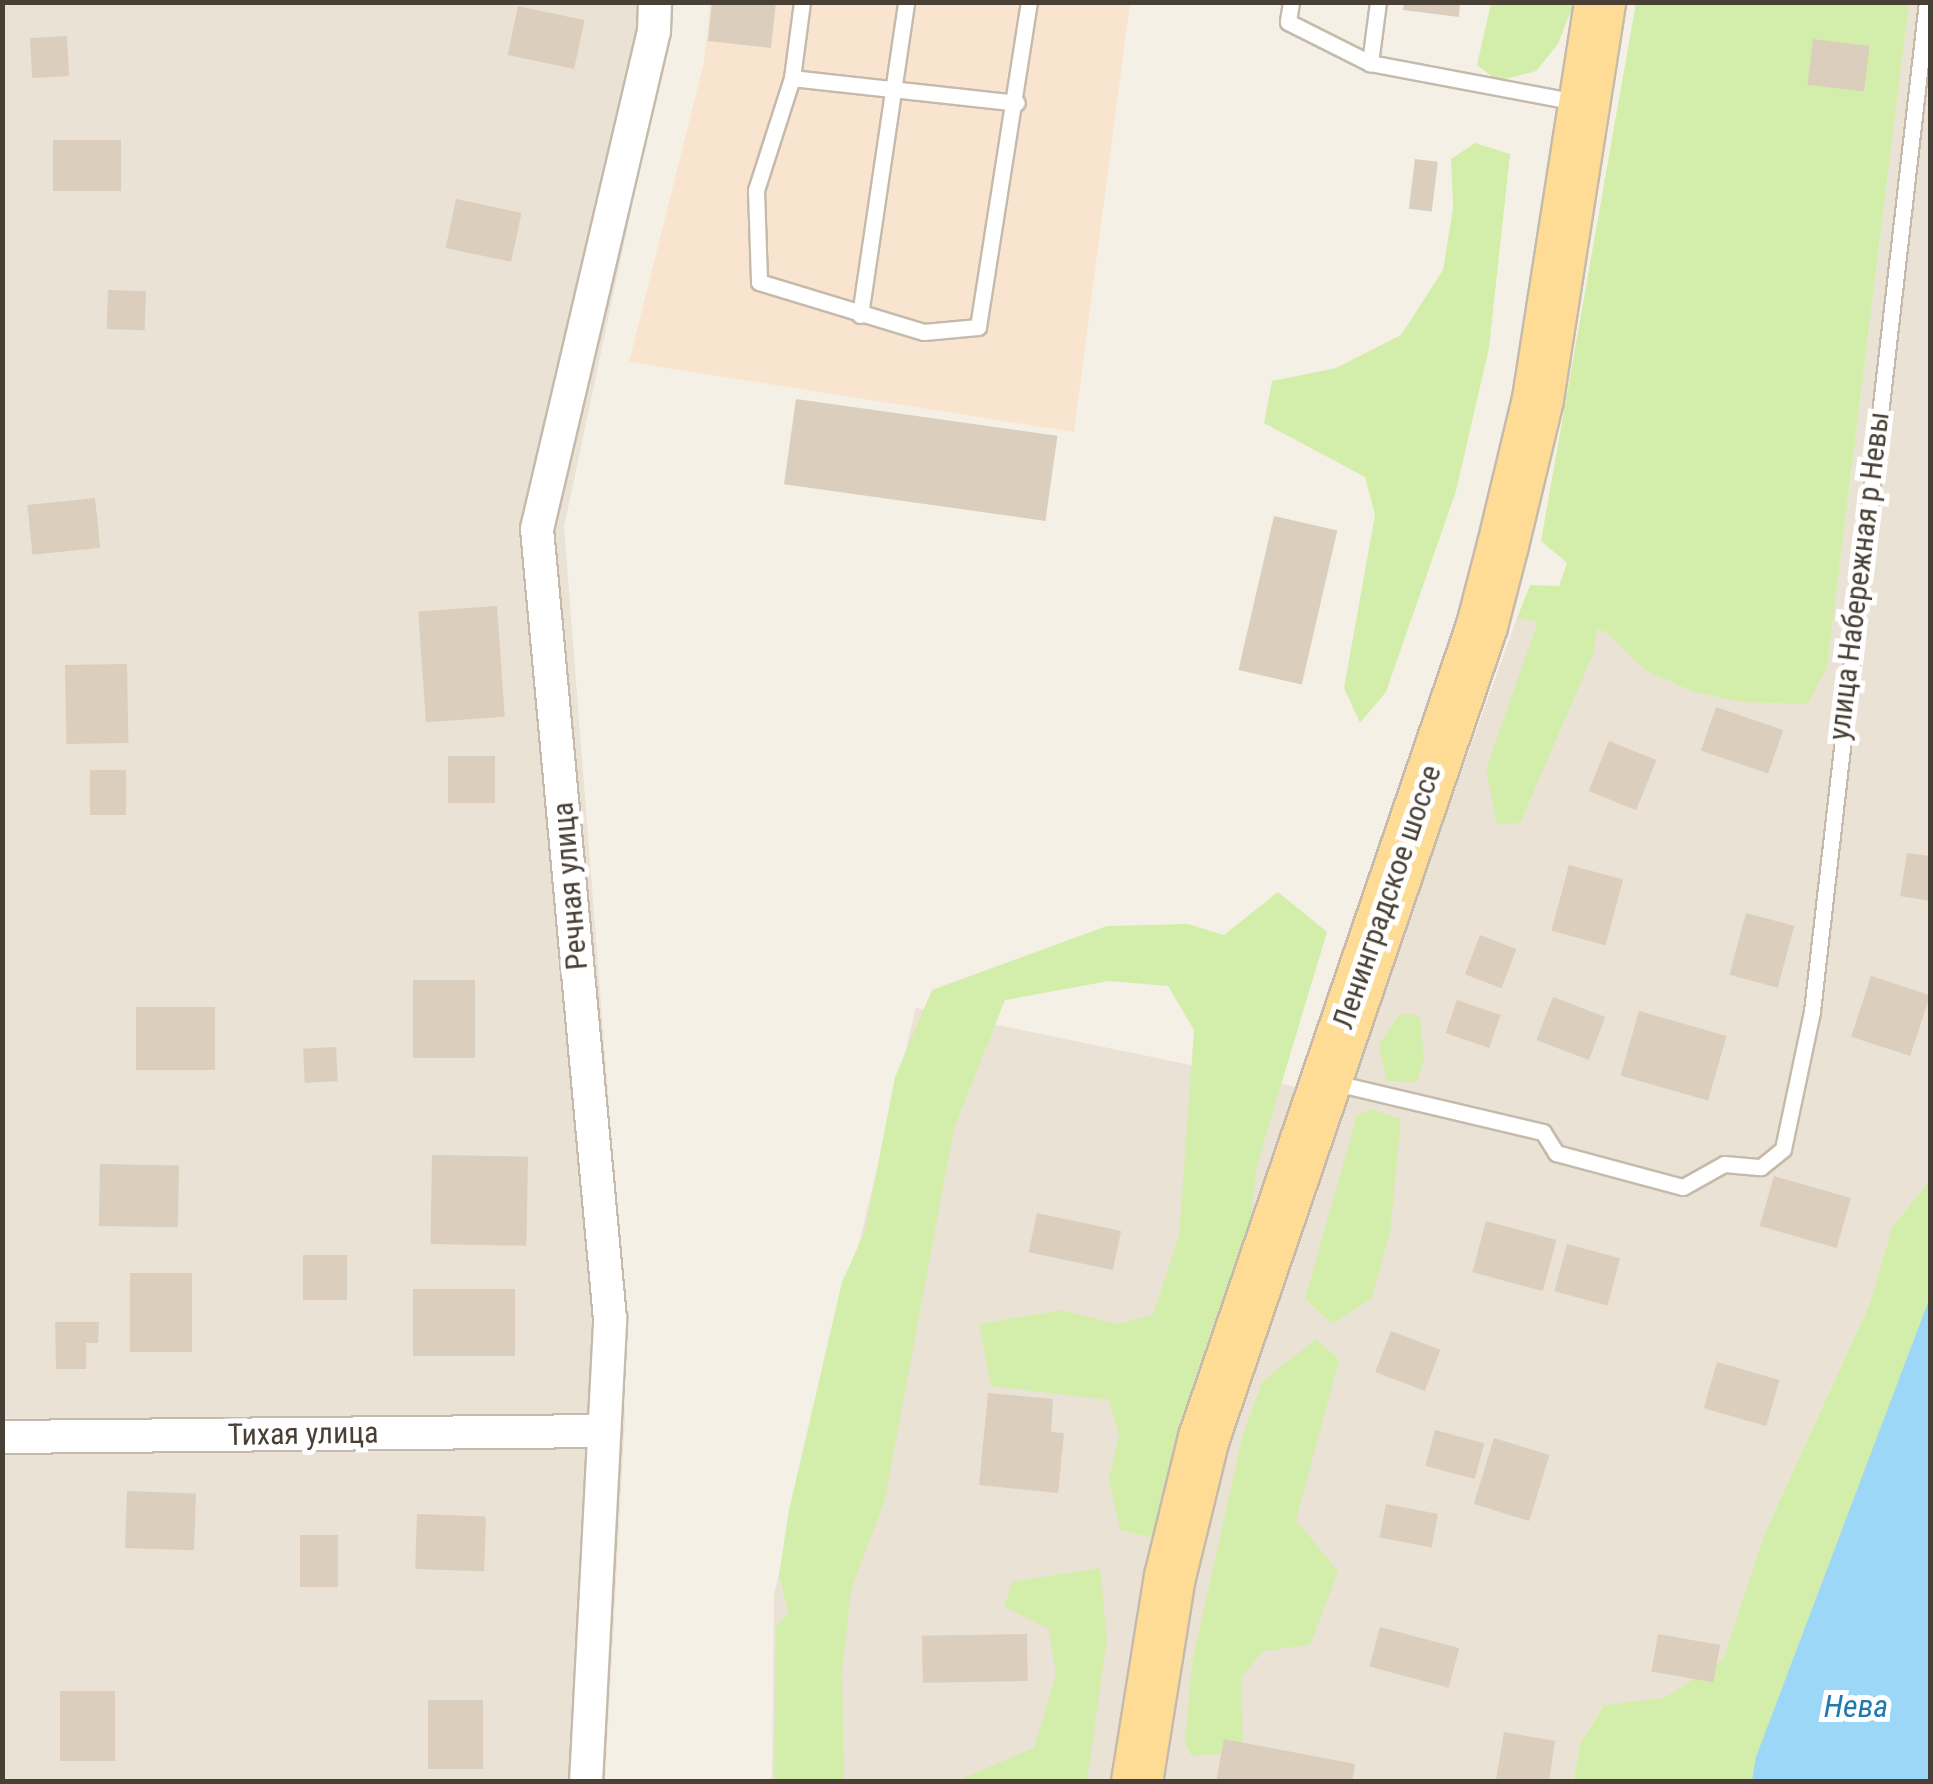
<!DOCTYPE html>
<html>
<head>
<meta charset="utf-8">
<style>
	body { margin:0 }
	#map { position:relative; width:1933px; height:1784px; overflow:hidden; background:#f5f0e6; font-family:"Roboto Condensed",sans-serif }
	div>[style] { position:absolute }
	.residential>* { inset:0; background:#eae2d4 }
	.commercial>* { inset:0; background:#f9e5cf }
	.green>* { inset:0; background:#d3eeab }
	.water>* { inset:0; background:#9cd7f8 }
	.building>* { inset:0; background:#dbcebd; transform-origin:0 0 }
	.roads { filter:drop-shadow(2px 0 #c5baab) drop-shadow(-2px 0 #c5baab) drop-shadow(0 2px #c5baab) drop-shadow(0 -2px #c5baab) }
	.service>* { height:15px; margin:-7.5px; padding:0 7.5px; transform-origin:7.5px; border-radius:7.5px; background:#fff }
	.minor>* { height:32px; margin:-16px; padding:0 16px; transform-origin:16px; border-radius:16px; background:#fff }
	.primary>* { height:50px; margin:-25px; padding:0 25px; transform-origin:25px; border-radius:25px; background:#ffdc95 }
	span { translate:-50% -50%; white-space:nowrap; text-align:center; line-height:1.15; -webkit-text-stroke:10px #fff; paint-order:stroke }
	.street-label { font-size:30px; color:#494035 }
	.water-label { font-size:32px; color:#1f7aaf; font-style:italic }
	.frame { position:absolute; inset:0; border:5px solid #494035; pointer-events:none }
</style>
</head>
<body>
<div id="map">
	<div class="residential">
		<div style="clip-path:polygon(3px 3px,675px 3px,564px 527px,608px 1094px,625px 1417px,605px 1781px,3px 1782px)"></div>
		<div style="clip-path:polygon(1909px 3px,1930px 3px,1930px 1180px,1892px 1227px,1870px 1303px,1764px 1535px,1723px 1661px,1664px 1698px,1603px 1706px,1580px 1743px,1573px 1781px,772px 1782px,774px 1595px,916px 1008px,1344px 1097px,1517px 618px,1827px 666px)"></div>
	</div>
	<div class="commercial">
		<div style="clip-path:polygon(710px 3px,1130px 3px,1074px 432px,629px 362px,704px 62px)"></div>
	</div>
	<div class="green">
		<div style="clip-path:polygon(1491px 3px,1574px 3px,1558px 44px,1536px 71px,1498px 81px,1477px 65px)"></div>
		<div style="clip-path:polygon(1636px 3px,1909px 3px,1827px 667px,1808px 704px,1742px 702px,1694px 692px,1645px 670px,1606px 632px,1596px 630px,1594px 652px,1520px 823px,1497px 824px,1486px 769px,1538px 622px,1517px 618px,1530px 585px,1559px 586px,1567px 563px,1541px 541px)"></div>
		<div style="clip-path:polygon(1475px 143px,1510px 154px,1489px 348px,1456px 491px,1386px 692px,1360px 723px,1344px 688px,1375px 515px,1365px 477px,1264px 423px,1272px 381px,1336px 368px,1401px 335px,1443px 270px,1453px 208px,1451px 159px)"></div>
		<div style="clip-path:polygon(1278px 892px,1327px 932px,1257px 1165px,1248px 1240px,1162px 1540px,1120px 1530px,1109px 1479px,1119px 1435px,1109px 1400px,991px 1386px,979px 1324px,1062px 1310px,1117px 1324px,1153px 1315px,1179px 1236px,1194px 1030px,1168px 986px,1109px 981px,1005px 1000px,954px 1128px,885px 1499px,851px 1590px,842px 1672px,844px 1781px,774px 1782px,776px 1626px,789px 1614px,779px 1575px,789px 1510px,842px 1282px,865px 1231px,895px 1077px,932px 990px,1107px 926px,1188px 924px,1224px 935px)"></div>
		<div style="clip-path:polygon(1411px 1014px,1420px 1018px,1424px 1061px,1417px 1082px,1386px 1081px,1379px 1044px,1399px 1015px)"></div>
		<div style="clip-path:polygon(1370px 1109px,1401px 1119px,1390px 1232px,1372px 1298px,1333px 1324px,1305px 1299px,1357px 1115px)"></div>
		<div style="clip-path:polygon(1930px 1180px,1930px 1297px,1752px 1781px,1573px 1782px,1580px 1743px,1604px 1705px,1664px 1698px,1723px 1660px,1764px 1535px,1870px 1303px,1892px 1227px)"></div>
		<div style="clip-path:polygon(1316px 1339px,1339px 1360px,1296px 1520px,1338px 1572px,1310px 1645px,1263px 1651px,1241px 1678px,1243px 1740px,1232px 1753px,1192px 1756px,1185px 1744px,1192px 1663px,1243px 1434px,1263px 1381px)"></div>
		<div style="clip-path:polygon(1100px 1568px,1107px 1638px,1087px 1781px,956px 1781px,1034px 1748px,1056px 1674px,1049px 1629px,1004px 1607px,1012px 1582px)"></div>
	</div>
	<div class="water">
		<div style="clip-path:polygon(1930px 1297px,1930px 1781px,1752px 1781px,1756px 1757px)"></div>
	</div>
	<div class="building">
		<div style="clip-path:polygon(712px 2px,776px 2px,771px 48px,708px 41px)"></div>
		<div style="clip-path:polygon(1404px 2px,1460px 2px,1459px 17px,1403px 10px)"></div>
		<div style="left:518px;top:6px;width:68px;height:50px;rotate:12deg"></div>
		<div style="left:67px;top:36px;width:40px;height:37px;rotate:87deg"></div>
		<div style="left:1813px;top:39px;width:57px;height:46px;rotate:7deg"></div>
		<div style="left:121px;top:140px;width:51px;height:68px;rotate:90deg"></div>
		<div style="left:1415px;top:159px;width:23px;height:50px;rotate:7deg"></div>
		<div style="left:456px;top:199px;width:67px;height:50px;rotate:12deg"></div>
		<div style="left:108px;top:290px;width:38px;height:39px;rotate:2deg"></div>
		<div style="left:796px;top:399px;width:264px;height:86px;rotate:8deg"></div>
		<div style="left:95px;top:498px;width:50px;height:68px;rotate:84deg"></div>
		<div style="left:1274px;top:516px;width:65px;height:158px;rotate:13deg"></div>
		<div style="left:497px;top:606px;width:111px;height:79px;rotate:86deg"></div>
		<div style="left:127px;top:664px;width:79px;height:62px;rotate:89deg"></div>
		<div style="left:1716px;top:707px;width:71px;height:46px;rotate:19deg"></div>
		<div style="left:1609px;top:741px;width:51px;height:54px;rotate:22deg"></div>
		<div style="left:448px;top:756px;width:47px;height:47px"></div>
		<div style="left:90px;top:770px;width:36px;height:45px"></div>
		<div style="clip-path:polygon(1907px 853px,1930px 856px,1930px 901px,1900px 896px)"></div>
		<div style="left:1569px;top:865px;width:56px;height:68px;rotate:15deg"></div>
		<div style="left:1746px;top:913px;width:50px;height:64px;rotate:15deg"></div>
		<div style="left:1480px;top:935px;width:39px;height:42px;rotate:21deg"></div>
		<div style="left:1871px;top:976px;width:62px;height:64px;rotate:18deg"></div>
		<div style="left:475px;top:980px;width:78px;height:62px;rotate:90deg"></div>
		<div style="left:1553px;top:997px;width:56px;height:46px;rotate:21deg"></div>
		<div style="left:1457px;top:1000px;width:46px;height:35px;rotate:19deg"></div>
		<div style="left:136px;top:1007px;width:79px;height:63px"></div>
		<div style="left:1639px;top:1011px;width:91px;height:67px;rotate:16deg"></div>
		<div style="left:336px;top:1047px;width:34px;height:33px;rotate:87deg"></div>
		<div style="left:432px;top:1155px;width:96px;height:89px;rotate:1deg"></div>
		<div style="left:100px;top:1164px;width:79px;height:62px;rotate:1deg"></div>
		<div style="left:1774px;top:1176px;width:80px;height:52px;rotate:16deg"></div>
		<div style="left:1037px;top:1213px;width:86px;height:40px;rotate:12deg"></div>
		<div style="left:1486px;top:1221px;width:73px;height:53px;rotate:15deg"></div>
		<div style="left:1567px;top:1244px;width:55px;height:49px;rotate:15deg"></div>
		<div style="left:303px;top:1255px;width:44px;height:45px"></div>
		<div style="left:192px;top:1273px;width:79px;height:62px;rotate:90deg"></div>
		<div style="left:413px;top:1289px;width:102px;height:67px"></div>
		<div style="clip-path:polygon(55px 1322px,99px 1322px,98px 1343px,86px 1343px,86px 1369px,56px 1369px)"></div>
		<div style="left:1391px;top:1331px;width:53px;height:44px;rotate:21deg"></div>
		<div style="left:1717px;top:1362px;width:65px;height:48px;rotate:16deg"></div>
		<div style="clip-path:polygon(988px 1393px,1053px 1399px,1051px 1432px,1064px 1433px,1058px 1493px,979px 1485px)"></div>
		<div style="left:1435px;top:1430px;width:51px;height:37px;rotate:15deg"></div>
		<div style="left:1494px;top:1438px;width:58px;height:69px;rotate:17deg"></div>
		<div style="left:127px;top:1491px;width:69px;height:57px;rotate:2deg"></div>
		<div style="left:1386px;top:1504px;width:53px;height:34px;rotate:11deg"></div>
		<div style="left:417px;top:1514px;width:69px;height:55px;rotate:2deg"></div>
		<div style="left:300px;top:1535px;width:38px;height:52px"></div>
		<div style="left:1380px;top:1627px;width:82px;height:41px;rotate:15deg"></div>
		<div style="left:1027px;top:1634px;width:47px;height:105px;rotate:89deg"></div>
		<div style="left:1658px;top:1634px;width:63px;height:38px;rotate:10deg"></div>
		<div style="left:60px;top:1691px;width:55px;height:70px"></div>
		<div style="left:428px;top:1700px;width:55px;height:69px"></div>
		<div style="clip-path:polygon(1504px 1732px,1555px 1741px,1549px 1782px,1496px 1780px)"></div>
		<div style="clip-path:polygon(1224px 1739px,1355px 1764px,1352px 1782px,1216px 1782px)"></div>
	</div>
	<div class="roads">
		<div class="service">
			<div style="left:802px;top:2px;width:77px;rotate:97.5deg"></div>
			<div style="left:792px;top:78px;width:118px;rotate:107.8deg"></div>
			<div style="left:756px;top:190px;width:92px;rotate:88.1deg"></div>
			<div style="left:759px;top:282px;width:172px;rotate:16.9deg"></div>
			<div style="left:924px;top:332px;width:54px;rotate:-5.3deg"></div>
			<div style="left:978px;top:327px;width:329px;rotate:-81.1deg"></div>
			<div style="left:1291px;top:2px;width:20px;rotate:99deg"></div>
			<div style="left:1288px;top:22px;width:92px;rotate:26.6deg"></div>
			<div style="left:1378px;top:2px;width:62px;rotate:97.5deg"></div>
			<div style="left:1370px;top:63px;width:210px;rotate:10.7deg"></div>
			<div style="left:792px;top:78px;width:226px;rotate:6.3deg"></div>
			<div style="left:860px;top:315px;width:316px;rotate:-81.6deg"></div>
			<div style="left:1331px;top:1082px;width:218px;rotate:13.3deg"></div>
			<div style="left:1543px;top:1132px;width:25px;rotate:58deg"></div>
			<div style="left:1556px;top:1153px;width:131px;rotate:15deg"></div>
			<div style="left:1683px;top:1187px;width:47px;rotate:-29.3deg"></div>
			<div style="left:1724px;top:1164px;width:37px;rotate:5deg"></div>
			<div style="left:1761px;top:1167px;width:28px;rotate:-39deg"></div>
			<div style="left:1783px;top:1149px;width:141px;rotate:-78.1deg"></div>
			<div style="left:1812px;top:1011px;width:1016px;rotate:-83.5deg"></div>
		</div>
		<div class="minor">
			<div style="left:2px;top:1437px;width:602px;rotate:-0.57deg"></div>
			<div style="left:586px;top:1782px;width:464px;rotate:-87deg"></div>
			<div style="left:610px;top:1319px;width:793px;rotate:-95.28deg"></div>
			<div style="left:537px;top:529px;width:512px;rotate:-76.78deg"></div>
			<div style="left:654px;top:31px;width:29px;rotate:-88deg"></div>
		</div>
		<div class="primary">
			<div style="left:1137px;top:1782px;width:208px;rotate:-80.9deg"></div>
			<div style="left:1170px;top:1577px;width:143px;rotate:-76.3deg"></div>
			<div style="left:1204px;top:1438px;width:858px;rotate:-71.1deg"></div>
			<div style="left:1482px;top:626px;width:84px;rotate:-75.5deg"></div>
			<div style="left:1503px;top:545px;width:150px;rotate:-76.5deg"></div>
			<div style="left:1538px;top:399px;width:402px;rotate:-81.1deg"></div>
		</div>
	</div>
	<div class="street-label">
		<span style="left:1859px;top:576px;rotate:-83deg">улица Набережная р Невы</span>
		<span style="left:570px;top:886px;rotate:-95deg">Речная улица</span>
		<span style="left:1387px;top:897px;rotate:-71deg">Ленинградское шоссе</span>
		<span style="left:303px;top:1434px;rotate:-1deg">Тихая улица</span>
	</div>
	<div class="water-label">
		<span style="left:1856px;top:1706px">Нева</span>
	</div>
	<div class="frame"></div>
</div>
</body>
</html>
